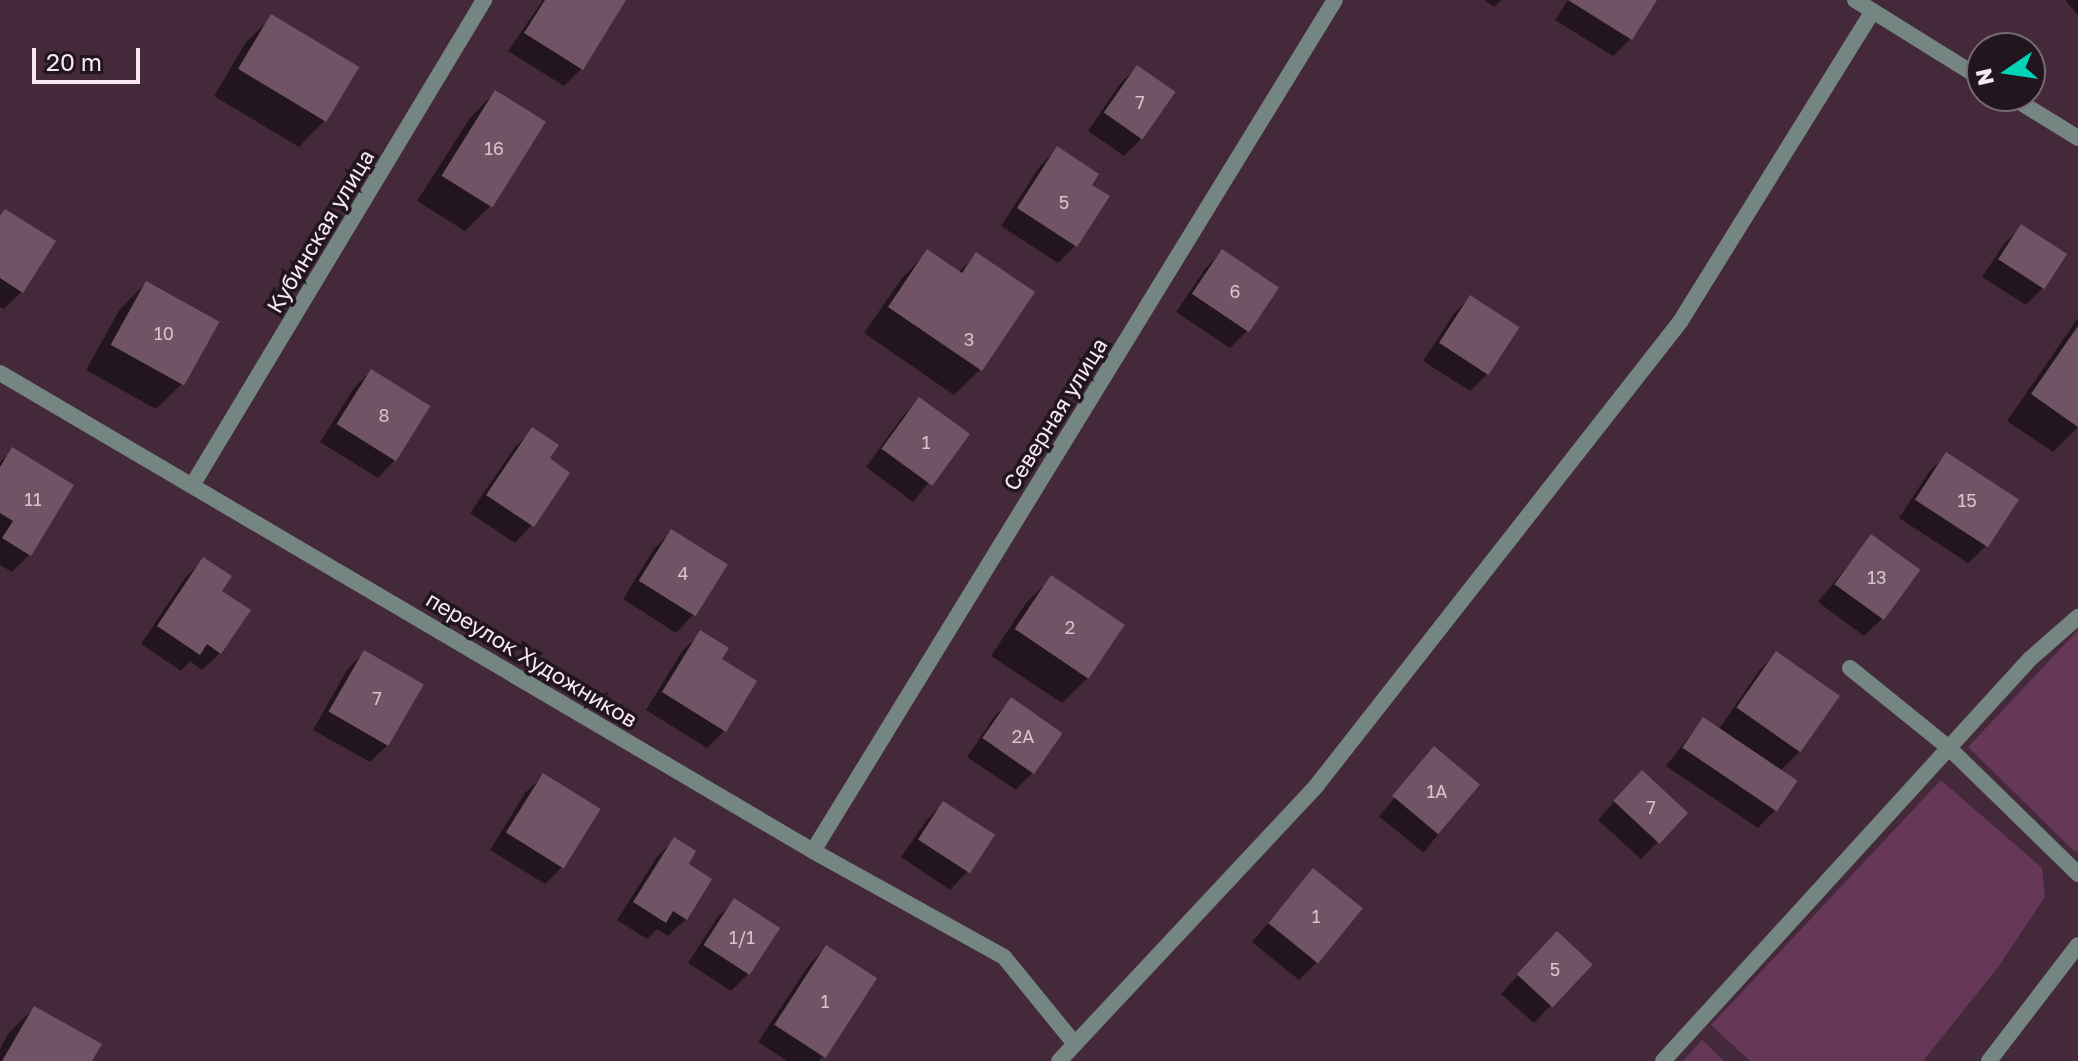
<!DOCTYPE html>
<html>
<head>
<meta charset="utf-8">
<style>
	body { margin:0 }
	#map { position:relative; width:2078px; height:1061px; overflow:hidden; background:#43293a; font-family:"Golos Text",sans-serif }
	div>[style] { position:absolute }
	.green>* { inset:0; background:#663757 }
	.shadow>* { inset:0; background:#0007; transform-origin:0 0 }
	.building>* { inset:0; background:#705466; transform-origin:0 0 }
	.service>* { height:16px; margin:-8px; padding:0 8px; transform-origin:8px; border-radius:8px; background:#758682 }
	.minor>* { height:16px; margin:-8px; padding:0 8px; transform-origin:8px; border-radius:8px; background:#758682 }
	.tertiary>* { height:16px; margin:-8px; padding:0 8px; transform-origin:8px; border-radius:8px; background:#758682 }
	span { translate:-50% -50%; white-space:nowrap; text-align:center; line-height:1.15; -webkit-text-stroke:7px #22161e; paint-order:stroke }
	.number-label { font-size:18px; color:#d7c3cf }
	.number-label span { -webkit-text-stroke-width:0 }
	.street-label { font-size:22px; color:#f9e8f2 }
	.north { position:absolute; left:1966px; top:32px; width:80px; height:80px; box-sizing:border-box; background:#22161e; border:2px solid #786a73; border-radius:50%; rotate:257deg; font-size:22px; font-weight:700; line-height:32px; text-align:center; color:#f9e8f2 }
	.north::after { content:''; display:block; margin:auto; width:28px; height:36px; background:#00d5b7; clip-path:polygon(50% 0,100% 100%,50% 72%,0 100%) }
	.scale { position:absolute; left:32px; top:48px; width:108px; height:36px; box-sizing:border-box; border:4px solid #f9e8f2; border-top:0; padding-left:10px; font-size:24px; line-height:28px; white-space:nowrap; color:#f9e8f2; -webkit-text-stroke:6px #22161e; paint-order:stroke }
</style>
</head>
<body>
<div id="map">
	<div class="green">
		<div style="clip-path:polygon(2078px 630px,2078px 850px,2076px 853px,1968px 747px)"></div>
		<div style="clip-path:polygon(1941px 780px,2042px 868px,2045px 897px,1999px 966px,1923px 1061px,1750px 1061px,1711px 1025px)"></div>
		<div style="clip-path:polygon(1702px 1040px,1724px 1061px,1683px 1061px)"></div>
	</div>
	<div class="shadow">
		<div style="clip-path:polygon(543px 0,624px 0,581px 69px,564px 86px,508px 51px)"></div>
		<div style="clip-path:polygon(1484px 0,1501px 0,1494px 7px)"></div>
		<div style="clip-path:polygon(1568px 0,1654px 0,1630px 39px,1613px 56px,1555px 20px)"></div>
		<div style="clip-path:polygon(2065px 0,2078px 0,2078px 15px)"></div>
		<div style="clip-path:polygon(272px 17px,324px 121px,299px 147px,214px 96px,246px 42px)"></div>
		<div style="clip-path:polygon(1137px 67px,1173px 92px,1141px 139px,1124px 156px,1088px 131px,1120px 84px)"></div>
		<div style="clip-path:polygon(495px 92px,490px 206px,465px 231px,417px 201px,470px 118px)"></div>
		<div style="clip-path:polygon(1057px 149px,1089px 185px,1076px 245px,1058px 263px,1001px 226px,1040px 166px)"></div>
		<div style="clip-path:polygon(0 216px,21px 292px,4px 309px,0 307px)"></div>
		<div style="clip-path:polygon(2022px 226px,2065px 255px,2043px 288px,2026px 305px,1982px 277px,2004px 244px)"></div>
		<div style="clip-path:polygon(1222px 251px,1276px 288px,1247px 331px,1230px 348px,1176px 312px,1205px 269px)"></div>
		<div style="clip-path:polygon(927px 252px,958px 273px,977px 254px,980px 370px,954px 395px,864px 333px,902px 278px)"></div>
		<div style="clip-path:polygon(146px 283px,182px 384px,156px 409px,86px 370px,120px 309px)"></div>
		<div style="clip-path:polygon(1470px 297px,1488px 373px,1470px 391px,1423px 361px,1453px 315px)"></div>
		<div style="clip-path:polygon(2078px 318px,2078px 427px,2053px 452px,2007px 421px)"></div>
		<div style="clip-path:polygon(371px 371px,395px 460px,378px 478px,320px 442px,354px 388px)"></div>
		<div style="clip-path:polygon(919px 400px,967px 435px,913px 502px,866px 467px,902px 417px)"></div>
		<div style="clip-path:polygon(533px 430px,547px 458px,532px 525px,515px 543px,470px 513px,515px 447px)"></div>
		<div style="clip-path:polygon(13px 450px,71px 486px,29px 555px,12px 572px,0 565px,0 462px)"></div>
		<div style="clip-path:polygon(1946px 455px,1986px 546px,1968px 563px,1899px 518px,1929px 472px)"></div>
		<div style="clip-path:polygon(671px 531px,725px 565px,693px 615px,676px 633px,623px 599px,654px 549px)"></div>
		<div style="clip-path:polygon(1872px 536px,1882px 619px,1864px 636px,1818px 602px)"></div>
		<div style="clip-path:polygon(203px 560px,219px 591px,220px 653px,202px 670px,190px 661px,181px 671px,141px 644px,186px 577px)"></div>
		<div style="clip-path:polygon(1051px 578px,1088px 678px,1062px 703px,991px 656px,1026px 603px)"></div>
		<div style="clip-path:polygon(701px 633px,719px 659px,724px 731px,707px 748px,646px 710px,683px 650px)"></div>
		<div style="clip-path:polygon(364px 652px,388px 745px,370px 762px,313px 730px,347px 670px)"></div>
		<div style="clip-path:polygon(1776px 653px,1838px 696px,1800px 751px,1780px 771px,1775px 810px,1758px 828px,1666px 766px,1703px 719px,1719px 729px,1759px 671px)"></div>
		<div style="clip-path:polygon(1011px 700px,1033px 772px,1016px 790px,967px 757px,994px 717px)"></div>
		<div style="left:1434px;top:749px;width:57px;height:87px;rotate:39deg"></div>
		<div style="clip-path:polygon(543px 776px,563px 866px,545px 884px,490px 850px,525px 793px)"></div>
		<div style="clip-path:polygon(1624px 790px,1685px 813px,1641px 859px,1598px 820px)"></div>
		<div style="clip-path:polygon(943px 803px,992px 835px,967px 872px,950px 890px,901px 857px,926px 821px)"></div>
		<div style="clip-path:polygon(674px 840px,686px 865px,686px 919px,668px 936px,657px 929px,647px 939px,617px 920px,657px 857px)"></div>
		<div style="clip-path:polygon(1313px 870px,1317px 962px,1299px 980px,1252px 942px)"></div>
		<div style="clip-path:polygon(734px 901px,749px 973px,731px 991px,688px 963px,717px 918px)"></div>
		<div style="clip-path:polygon(826px 947px,823px 1056px,819px 1061px,787px 1061px,758px 1042px,809px 965px)"></div>
		<div style="clip-path:polygon(1540px 951px,1590px 964px,1534px 1023px,1501px 994px)"></div>
		<div style="clip-path:polygon(34px 1008px,90px 1061px,0 1061px,0 1049px,8px 1034px)"></div>
	</div>
	<div class="building">
		<div style="clip-path:polygon(545px 0,626px 0,583px 70px,524px 33px)"></div>
		<div style="clip-path:polygon(1568px 0,1657px 0,1632px 40px)"></div>
		<div style="left:271px;top:14px;width:103px;height:64px;rotate:31deg"></div>
		<div style="left:1137px;top:65px;width:47px;height:58px;rotate:35deg"></div>
		<div style="left:495px;top:90px;width:60px;height:101px;rotate:32deg"></div>
		<div style="clip-path:polygon(1057px 146px,1099px 174px,1092px 185px,1110px 196px,1077px 247px,1017px 208px)"></div>
		<div style="clip-path:polygon(5px 209px,56px 241px,23px 293px,0 278px,0 216px)"></div>
		<div style="left:2021px;top:224px;width:55px;height:42px;rotate:33deg"></div>
		<div style="clip-path:polygon(927px 249px,962px 273px,976px 252px,1035px 292px,982px 371px,888px 307px)"></div>
		<div style="left:1222px;top:249px;width:69px;height:54px;rotate:34deg"></div>
		<div style="left:146px;top:281px;width:84px;height:73px;rotate:29deg"></div>
		<div style="left:1470px;top:295px;width:59px;height:57px;rotate:33deg"></div>
		<div style="clip-path:polygon(2078px 326px,2078px 427px,2031px 394px)"></div>
		<div style="left:371px;top:369px;width:70px;height:65px;rotate:32deg"></div>
		<div style="left:919px;top:397px;width:63px;height:64px;rotate:36deg"></div>
		<div style="clip-path:polygon(532px 427px,559px 445px,550px 458px,570px 473px,534px 527px,486px 495px)"></div>
		<div style="clip-path:polygon(12px 447px,74px 485px,31px 556px,2px 538px,13px 521px,0 513px,0 467px)"></div>
		<div style="left:1946px;top:452px;width:87px;height:57px;rotate:33deg"></div>
		<div style="left:671px;top:529px;width:67px;height:61px;rotate:32deg"></div>
		<div style="left:1871px;top:534px;width:61px;height:62px;rotate:36deg"></div>
		<div style="clip-path:polygon(203px 557px,232px 576px,222px 591px,251px 610px,221px 654px,207px 644px,200px 655px,157px 626px)"></div>
		<div style="left:1051px;top:575px;width:89px;height:65px;rotate:34deg"></div>
		<div style="clip-path:polygon(700px 630px,729px 648px,722px 659px,757px 681px,726px 732px,662px 692px)"></div>
		<div style="left:364px;top:650px;width:69px;height:71px;rotate:30deg"></div>
		<div style="left:1776px;top:651px;width:78px;height:69px;rotate:35deg"></div>
		<div style="left:1011px;top:697px;width:63px;height:50px;rotate:35deg"></div>
		<div style="left:1703px;top:717px;width:114px;height:37px;rotate:34deg"></div>
		<div style="left:1434px;top:746px;width:60px;height:65px;rotate:40deg"></div>
		<div style="left:1642px;top:770px;width:63px;height:42px;rotate:43deg"></div>
		<div style="left:543px;top:773px;width:68px;height:70px;rotate:32deg"></div>
		<div style="left:943px;top:801px;width:62px;height:46px;rotate:33deg"></div>
		<div style="clip-path:polygon(674px 837px,696px 851px,689px 864px,712px 879px,687px 920px,673px 911px,666px 923px,633px 902px)"></div>
		<div style="left:1313px;top:868px;width:64px;height:71px;rotate:39deg"></div>
		<div style="left:734px;top:898px;width:55px;height:56px;rotate:33deg"></div>
		<div style="left:1557px;top:931px;width:49px;height:59px;rotate:43deg"></div>
		<div style="left:826px;top:945px;width:61px;height:95px;rotate:33deg"></div>
		<div style="clip-path:polygon(34px 1006px,102px 1044px,92px 1061px,2px 1061px)"></div>
	</div>
	<div class="service">
		<div style="left:1850px;top:668px;width:126px;rotate:38.9deg"></div>
	</div>
	<div class="minor">
		<div style="left:1855px;top:0;width:150px;rotate:31.9deg"></div>
		<div style="left:2010px;top:96px;width:80px;rotate:31.7deg"></div>
		<div style="left:0;top:373px;width:943px;rotate:30.45deg"></div>
		<div style="left:813px;top:851px;width:218px;rotate:29deg"></div>
		<div style="left:1004px;top:957px;width:112px;rotate:50.8deg"></div>
		<div style="left:1075px;top:1044px;width:23px;rotate:133deg"></div>
		<div style="left:193px;top:484px;width:565px;rotate:-58.98deg"></div>
		<div style="left:1948px;top:747px;width:182px;rotate:44.3deg"></div>
		<div style="left:813px;top:851px;width:998px;rotate:-58.48deg"></div>
		<div style="left:1075px;top:1044px;width:354px;rotate:-46.9deg"></div>
		<div style="left:1317px;top:785px;width:588px;rotate:-51.9deg"></div>
		<div style="left:1680px;top:322px;width:366px;rotate:-58.2deg"></div>
		<div style="left:1663px;top:1061px;width:544px;rotate:-47.61deg"></div>
		<div style="left:2030px;top:659px;width:64px;rotate:-41.2deg"></div>
	</div>
	<div class="tertiary">
		<div style="left:1989px;top:1061px;width:146px;rotate:-52.5deg"></div>
	</div>
	<div class="number-label">
		<span style="left:1140px;top:102px">7</span>
		<span style="left:494px;top:148px">16</span>
		<span style="left:1064px;top:202px">5</span>
		<span style="left:1235px;top:291px">6</span>
		<span style="left:164px;top:333px">10</span>
		<span style="left:969px;top:339px">3</span>
		<span style="left:384px;top:415px">8</span>
		<span style="left:926px;top:442px">1</span>
		<span style="left:33px;top:499px">11</span>
		<span style="left:1967px;top:500px">15</span>
		<span style="left:683px;top:573px">4</span>
		<span style="left:1877px;top:577px">13</span>
		<span style="left:1070px;top:627px">2</span>
		<span style="left:377px;top:698px">7</span>
		<span style="left:1023px;top:736px">2А</span>
		<span style="left:1437px;top:791px">1А</span>
		<span style="left:1651px;top:807px">7</span>
		<span style="left:1316px;top:916px">1</span>
		<span style="left:742px;top:937px">1/1</span>
		<span style="left:1555px;top:969px">5</span>
		<span style="left:825px;top:1001px">1</span>
	</div>
	<div class="street-label">
		<span style="left:320px;top:231px;rotate:-59deg">Кубинская улица</span>
		<span style="left:1055px;top:414px;rotate:-58deg">Северная улица</span>
		<span style="left:532px;top:659px;rotate:31deg">переулок Художников</span>
	</div>
	<div class="north">N</div>
	<div class="scale">20 m</div>
</div>
</body>
</html>
